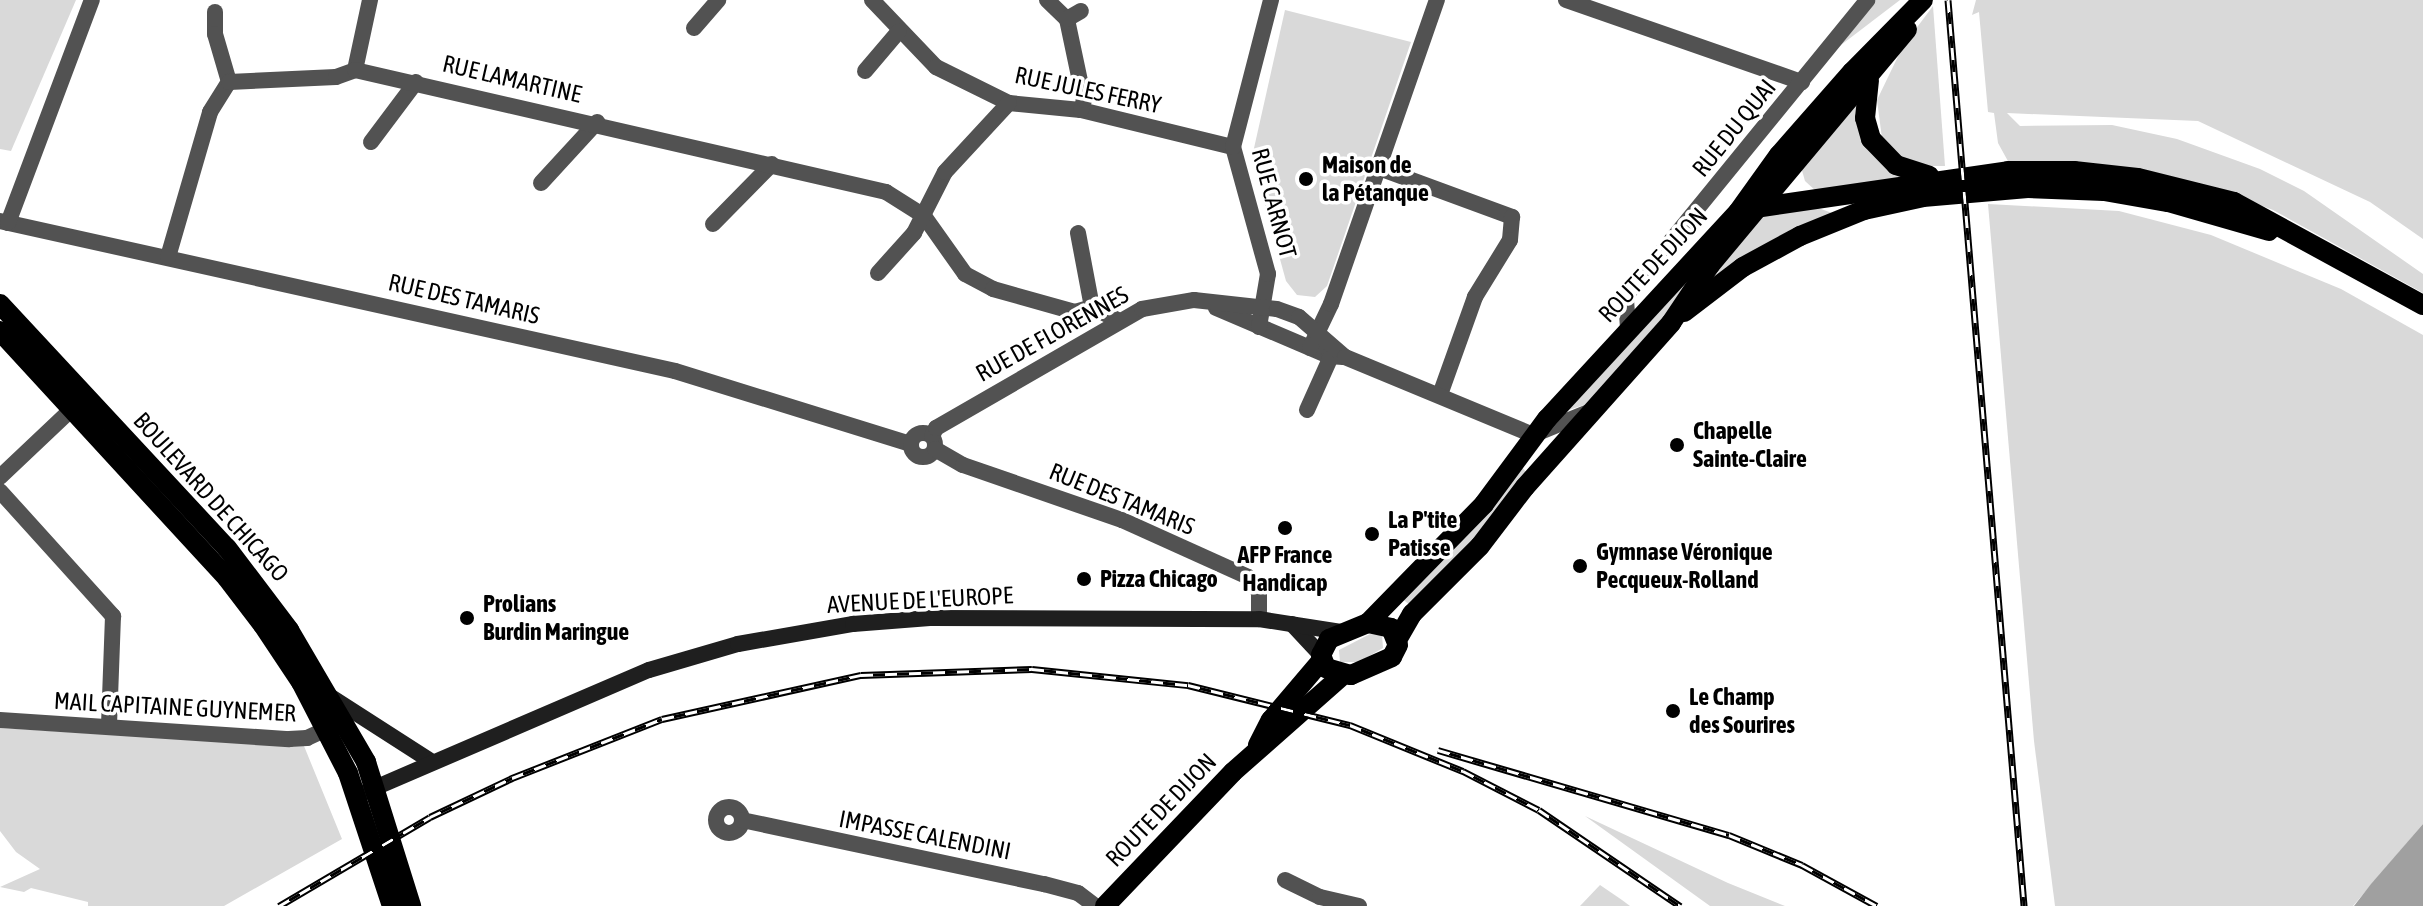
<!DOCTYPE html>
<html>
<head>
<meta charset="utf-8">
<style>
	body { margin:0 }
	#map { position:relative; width:2423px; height:906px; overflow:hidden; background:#fff; font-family:"Asap Condensed",sans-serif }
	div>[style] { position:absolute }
	.green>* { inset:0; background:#d9d9d9 }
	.water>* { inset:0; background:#a0a0a0 }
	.street>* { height:16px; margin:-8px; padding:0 8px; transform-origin:8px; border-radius:8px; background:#525252 }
	.street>.ring { margin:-8px; padding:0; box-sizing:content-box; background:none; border:16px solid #525252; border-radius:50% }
	.secondary>* { height:16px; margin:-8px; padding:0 8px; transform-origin:8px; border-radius:8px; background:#1f1f1f }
	.primary>* { height:20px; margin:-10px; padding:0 10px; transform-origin:10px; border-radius:10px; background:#000 }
	.rail>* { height:7px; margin-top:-3.5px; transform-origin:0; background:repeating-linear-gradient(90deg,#fff 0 12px,#000 0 24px); box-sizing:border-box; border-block:2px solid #000 }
	.dots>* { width:22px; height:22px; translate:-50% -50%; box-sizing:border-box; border:4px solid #fff; border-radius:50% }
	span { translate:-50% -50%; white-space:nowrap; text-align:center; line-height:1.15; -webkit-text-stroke:7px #fff; paint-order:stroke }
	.street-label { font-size:24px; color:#000 }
	.poi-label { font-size:24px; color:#000; font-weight:700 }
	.left { translate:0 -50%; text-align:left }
</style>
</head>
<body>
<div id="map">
	<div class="green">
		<div style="clip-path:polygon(0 0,76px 0,11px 151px,0 149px)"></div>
		<div style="clip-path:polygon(1876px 0,1900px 0,1841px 45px)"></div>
		<div style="clip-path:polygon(1976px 0,2423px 0,2423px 239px,2370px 202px,2198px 121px,2007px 113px,2020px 126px,2112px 125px,2177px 139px,2260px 169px,2304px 191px,2423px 274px,2423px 293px,2273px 210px,2215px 188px,2155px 173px,2009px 163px,1998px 143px,1994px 113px,1988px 112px,1979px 12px,1972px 15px)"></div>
		<div style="clip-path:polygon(1933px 6px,1945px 166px,1917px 166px,1883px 146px,1877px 100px,1903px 46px)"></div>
		<div style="clip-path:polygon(1285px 10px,1411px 42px,1327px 286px,1315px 297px,1297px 295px,1286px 281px,1252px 157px)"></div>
		<div style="clip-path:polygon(1856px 103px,1906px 181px,1817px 192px,1805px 181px,1801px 167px)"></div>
		<div style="clip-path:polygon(1988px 204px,2119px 211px,2211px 235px,2341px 289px,2423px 335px,2423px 824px,2353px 906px,2055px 906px,2034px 741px)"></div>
		<div style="clip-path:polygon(1813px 206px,1832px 213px,1777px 237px,1706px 283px,1762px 212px)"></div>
		<div style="clip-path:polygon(1731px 227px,1673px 306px,1587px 404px,1566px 411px)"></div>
		<div style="clip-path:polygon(1521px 466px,1526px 472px,1473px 543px,1411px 606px,1400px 597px)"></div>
		<div style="clip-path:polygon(1370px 634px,1382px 635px,1383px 648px,1359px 662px,1340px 662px,1339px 650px)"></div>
		<div style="clip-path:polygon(0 728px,304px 746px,342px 839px,224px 906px,88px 906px,88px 902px,31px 888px,24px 892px,0 887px,40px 869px,16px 852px,0 831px)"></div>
		<div style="clip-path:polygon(1585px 816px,1728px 883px,1785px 906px,1710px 906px)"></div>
		<div style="clip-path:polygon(1600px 885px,1622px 900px,1630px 906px,1580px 906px)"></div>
	</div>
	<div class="water">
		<div style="clip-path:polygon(2423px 824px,2423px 906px,2354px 906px,2371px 884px)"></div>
	</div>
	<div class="street">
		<div style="left:872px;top:0;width:93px;rotate:46.3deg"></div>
		<div style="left:936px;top:67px;width:81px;rotate:26.3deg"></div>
		<div style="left:1009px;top:103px;width:72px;rotate:5.6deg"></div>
		<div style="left:1081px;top:110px;width:156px;rotate:13.7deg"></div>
		<div style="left:1047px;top:0;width:28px;rotate:44deg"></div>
		<div style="left:1566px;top:0;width:250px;rotate:19.2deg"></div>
		<div style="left:215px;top:12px;width:22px;rotate:90deg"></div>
		<div style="left:215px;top:34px;width:50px;rotate:73.7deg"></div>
		<div style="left:694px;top:28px;width:37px;rotate:-49deg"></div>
		<div style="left:355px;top:70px;width:72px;rotate:-77.9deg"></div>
		<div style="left:865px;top:71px;width:52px;rotate:-49.6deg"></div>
		<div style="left:1081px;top:110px;width:10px;rotate:-73deg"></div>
		<div style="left:1084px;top:100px;width:83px;rotate:-101.9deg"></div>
		<div style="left:1067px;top:19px;width:16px;rotate:-30deg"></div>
		<div style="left:371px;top:142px;width:75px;rotate:-53.1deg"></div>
		<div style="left:1379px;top:168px;width:142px;rotate:20.2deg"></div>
		<div style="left:1512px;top:217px;width:23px;rotate:95deg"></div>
		<div style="left:1510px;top:240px;width:67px;rotate:121.6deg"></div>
		<div style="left:1475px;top:297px;width:104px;rotate:109.7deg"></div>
		<div style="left:541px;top:183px;width:83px;rotate:-47.4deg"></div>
		<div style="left:0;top:221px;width:691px;rotate:12.53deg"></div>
		<div style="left:675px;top:371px;width:247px;rotate:17.2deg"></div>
		<div style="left:8px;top:223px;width:238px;rotate:-69.4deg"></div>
		<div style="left:713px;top:224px;width:84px;rotate:-45.5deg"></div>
		<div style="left:1078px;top:233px;width:75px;rotate:79.3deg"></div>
		<div style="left:168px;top:257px;width:151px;rotate:-73.8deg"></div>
		<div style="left:210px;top:112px;width:36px;rotate:-58deg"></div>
		<div style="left:229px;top:82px;width:107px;rotate:-2.7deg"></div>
		<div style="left:336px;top:77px;width:20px;rotate:-20deg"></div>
		<div style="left:355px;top:70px;width:545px;rotate:12.94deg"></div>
		<div style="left:886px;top:192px;width:45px;rotate:32.3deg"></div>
		<div style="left:924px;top:216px;width:71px;rotate:54.7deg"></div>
		<div style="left:965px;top:274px;width:32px;rotate:28deg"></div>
		<div style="left:993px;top:289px;width:85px;rotate:15.7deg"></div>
		<div style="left:1075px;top:312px;width:18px;rotate:-16deg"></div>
		<div style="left:1092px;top:307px;width:31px;rotate:27deg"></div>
		<div style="left:878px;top:273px;width:54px;rotate:-48deg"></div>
		<div style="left:914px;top:233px;width:68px;rotate:-63.1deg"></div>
		<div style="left:945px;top:172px;width:94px;rotate:-47.2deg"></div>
		<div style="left:1216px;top:308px;width:123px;rotate:23deg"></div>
		<div style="left:1329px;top:356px;width:14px;rotate:4deg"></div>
		<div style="left:1259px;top:327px;width:54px;rotate:-80.4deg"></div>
		<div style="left:1268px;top:274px;width:132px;rotate:-105.4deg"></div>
		<div style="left:1233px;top:147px;width:152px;rotate:-75.5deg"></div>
		<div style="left:1628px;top:328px;width:32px;rotate:-94deg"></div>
		<div style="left:1626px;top:296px;width:382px;rotate:-50.8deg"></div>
		<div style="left:1310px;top:348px;width:49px;rotate:-64.5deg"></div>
		<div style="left:1331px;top:304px;width:322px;rotate:-70.8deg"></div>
		<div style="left:1307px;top:410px;width:66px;rotate:-65.8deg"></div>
		<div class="ring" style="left:911px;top:433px;width:8px;height:8px"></div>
		<div style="left:1535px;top:434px;width:61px;rotate:-22.3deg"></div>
		<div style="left:932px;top:436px;width:9px;rotate:-63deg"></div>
		<div style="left:936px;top:428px;width:238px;rotate:-30deg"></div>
		<div style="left:1142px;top:309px;width:53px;rotate:-9.8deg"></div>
		<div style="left:1194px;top:300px;width:83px;rotate:6.2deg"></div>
		<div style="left:1277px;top:309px;width:23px;rotate:20deg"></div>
		<div style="left:1299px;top:317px;width:61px;rotate:41deg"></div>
		<div style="left:1345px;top:357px;width:204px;rotate:22.5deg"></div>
		<div style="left:935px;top:449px;width:32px;rotate:30deg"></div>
		<div style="left:963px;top:465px;width:168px;rotate:19.1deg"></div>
		<div style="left:1122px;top:520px;width:138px;rotate:24.3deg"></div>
		<div style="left:1248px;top:577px;width:19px;rotate:54deg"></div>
		<div style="left:1259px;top:592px;width:27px;rotate:90deg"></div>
		<div style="left:0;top:477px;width:100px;rotate:-43.4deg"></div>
		<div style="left:0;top:491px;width:169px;rotate:47.9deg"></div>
		<div style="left:113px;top:616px;width:111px;rotate:92.1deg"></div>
		<div style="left:0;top:720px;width:290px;rotate:3.8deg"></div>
		<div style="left:289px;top:739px;width:18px;rotate:-3deg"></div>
		<div style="left:307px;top:738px;width:31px;rotate:-25deg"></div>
		<div class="ring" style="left:716px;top:807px;width:10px;height:10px"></div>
		<div style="left:742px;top:820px;width:309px;rotate:12deg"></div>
		<div style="left:1044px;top:884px;width:35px;rotate:15deg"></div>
		<div style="left:1078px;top:893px;width:21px;rotate:37deg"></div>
		<div style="left:1285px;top:880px;width:39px;rotate:26deg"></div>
		<div style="left:1320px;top:897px;width:40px;rotate:13deg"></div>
	</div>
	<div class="secondary">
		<div style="left:1292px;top:624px;width:42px;rotate:46.9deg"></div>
		<div style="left:331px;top:697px;width:117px;rotate:32.7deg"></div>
		<div style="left:363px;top:793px;width:311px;rotate:-23.3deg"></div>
		<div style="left:649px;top:670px;width:93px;rotate:-16.3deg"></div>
		<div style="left:738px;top:644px;width:117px;rotate:-9.9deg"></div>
		<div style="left:853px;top:624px;width:77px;rotate:-4.5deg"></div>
		<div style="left:930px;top:618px;width:329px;rotate:0.2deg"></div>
		<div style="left:1259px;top:619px;width:83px;rotate:9deg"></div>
	</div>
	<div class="primary">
		<div style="left:1869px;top:80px;width:38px;rotate:96deg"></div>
		<div style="left:1865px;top:118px;width:22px;rotate:74deg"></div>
		<div style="left:1871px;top:139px;width:36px;rotate:46deg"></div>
		<div style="left:1896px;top:165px;width:35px;rotate:18deg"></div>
		<div style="left:1755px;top:208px;width:256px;rotate:-8.3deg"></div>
		<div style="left:2008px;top:171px;width:66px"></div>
		<div style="left:2074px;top:171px;width:64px;rotate:6.2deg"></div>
		<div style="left:2138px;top:178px;width:99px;rotate:14deg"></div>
		<div style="left:2234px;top:202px;width:215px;rotate:28.6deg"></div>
		<div style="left:0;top:304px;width:333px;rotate:47.1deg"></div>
		<div style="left:227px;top:548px;width:103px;rotate:52.9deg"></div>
		<div style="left:289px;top:630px;width:153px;rotate:59.7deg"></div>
		<div style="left:366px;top:762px;width:151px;rotate:72.6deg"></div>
		<div style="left:1684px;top:312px;width:74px;rotate:-37.3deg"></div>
		<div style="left:1743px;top:267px;width:65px;rotate:-28.5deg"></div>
		<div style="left:1800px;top:236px;width:69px;rotate:-22.1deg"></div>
		<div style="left:1864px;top:210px;width:60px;rotate:-12.4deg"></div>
		<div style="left:1923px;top:197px;width:105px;rotate:-4.9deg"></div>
		<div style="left:2028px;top:188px;width:76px;rotate:2.3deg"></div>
		<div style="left:2104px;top:191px;width:65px;rotate:9.8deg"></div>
		<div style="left:2168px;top:202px;width:105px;rotate:16deg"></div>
		<div style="left:0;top:331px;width:335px;rotate:47.4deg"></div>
		<div style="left:227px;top:578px;width:59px;rotate:52.5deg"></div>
		<div style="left:263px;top:625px;width:69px;rotate:56.3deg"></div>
		<div style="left:301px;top:682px;width:102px;rotate:62.7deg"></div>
		<div style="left:348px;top:773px;width:140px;rotate:71.7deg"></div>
		<div style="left:1368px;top:623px;width:166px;rotate:-45.7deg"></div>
		<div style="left:1484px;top:504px;width:106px;rotate:-53.5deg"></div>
		<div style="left:1547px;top:419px;width:282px;rotate:-47.3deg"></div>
		<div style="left:1738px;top:212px;width:70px;rotate:-54.3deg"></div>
		<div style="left:1779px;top:155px;width:111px;rotate:-48.7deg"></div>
		<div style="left:1852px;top:72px;width:101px;rotate:-45.4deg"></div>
		<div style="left:1368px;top:623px;width:24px;rotate:12deg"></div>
		<div style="left:1391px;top:628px;width:18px;rotate:68deg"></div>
		<div style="left:1398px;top:645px;width:13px;rotate:117deg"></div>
		<div style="left:1392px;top:657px;width:45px;rotate:156.3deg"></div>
		<div style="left:1351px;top:675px;width:26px;rotate:-164deg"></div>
		<div style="left:1326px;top:668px;width:14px;rotate:-111deg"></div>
		<div style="left:1321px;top:655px;width:18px;rotate:-63deg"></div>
		<div style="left:1329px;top:639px;width:42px;rotate:-22.3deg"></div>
		<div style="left:1397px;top:640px;width:30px;rotate:-60deg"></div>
		<div style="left:1412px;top:614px;width:96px;rotate:-45deg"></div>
		<div style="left:1480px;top:546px;width:74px;rotate:-52.7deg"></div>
		<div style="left:1525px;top:487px;width:220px;rotate:-48.3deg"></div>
		<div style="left:1671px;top:323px;width:70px;rotate:-56.1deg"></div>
		<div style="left:1710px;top:265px;width:307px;rotate:-50.1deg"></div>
		<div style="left:1258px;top:745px;width:28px;rotate:-63deg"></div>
		<div style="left:1271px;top:720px;width:79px;rotate:-49.6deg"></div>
		<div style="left:1105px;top:906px;width:185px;rotate:-46.3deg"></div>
		<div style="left:1233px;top:772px;width:145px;rotate:-41.4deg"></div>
	</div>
	<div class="rail">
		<div style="left:1948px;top:0;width:909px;rotate:85.2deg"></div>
		<div style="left:1438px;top:750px;width:303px;rotate:16.3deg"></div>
		<div style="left:1729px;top:835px;width:79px;rotate:22.3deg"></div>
		<div style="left:1802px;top:865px;width:85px;rotate:28.7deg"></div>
		<div style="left:279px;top:906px;width:175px;rotate:-30.5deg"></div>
		<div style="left:430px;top:817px;width:91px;rotate:-25.4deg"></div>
		<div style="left:512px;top:778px;width:161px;rotate:-21.5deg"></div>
		<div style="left:662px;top:719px;width:204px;rotate:-12.5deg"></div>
		<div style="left:861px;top:675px;width:171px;rotate:-2deg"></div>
		<div style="left:1032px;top:669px;width:157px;rotate:5.9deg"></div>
		<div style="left:1188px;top:685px;width:167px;rotate:13.9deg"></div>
		<div style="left:1350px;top:725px;width:122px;rotate:22.2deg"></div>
		<div style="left:1463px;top:771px;width:85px;rotate:27.2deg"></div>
		<div style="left:1539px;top:810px;width:171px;rotate:34.2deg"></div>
	</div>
	<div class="dots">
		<div style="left:1306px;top:179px;background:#000"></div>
		<div style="left:1677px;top:445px;background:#000"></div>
		<div style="left:1285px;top:528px;background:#000"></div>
		<div style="left:1372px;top:534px;background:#000"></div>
		<div style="left:1580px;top:566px;background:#000"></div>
		<div style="left:1084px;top:579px;background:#000"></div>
		<div style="left:467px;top:618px;background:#000"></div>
		<div style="left:1673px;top:711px;background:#000"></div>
	</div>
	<div class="street-label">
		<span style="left:512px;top:79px;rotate:13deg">RUE LAMARTINE</span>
		<span style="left:1088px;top:90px;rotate:12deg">RUE JULES FERRY</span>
		<span style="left:1734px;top:128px;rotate:-51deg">RUE DU QUAI</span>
		<span style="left:1274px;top:203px;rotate:75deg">RUE CARNOT</span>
		<span style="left:1653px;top:265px;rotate:-47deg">ROUTE DE DIJON</span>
		<span style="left:464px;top:299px;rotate:13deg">RUE DES TAMARIS</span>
		<span style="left:1052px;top:334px;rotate:-29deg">RUE DE FLORENNES</span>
		<span style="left:211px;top:497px;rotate:48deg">BOULEVARD DE CHICAGO</span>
		<span style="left:1122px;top:499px;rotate:22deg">RUE DES TAMARIS</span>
		<span style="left:920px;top:600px;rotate:-3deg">AVENUE DE L'EUROPE</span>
		<span style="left:175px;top:707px;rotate:3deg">MAIL CAPITAINE GUYNEMER</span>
		<span style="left:1161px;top:810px;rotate:-46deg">ROUTE DE DIJON</span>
		<span style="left:925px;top:835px;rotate:11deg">IMPASSE CALENDINI</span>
	</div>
	<div class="poi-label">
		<span class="left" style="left:1322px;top:179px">Maison de<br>la Pétanque</span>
		<span class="left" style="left:1693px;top:445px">Chapelle<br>Sainte-Claire</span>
		<span class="left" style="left:1388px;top:534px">La P'tite<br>Patisse</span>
		<span class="left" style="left:1596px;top:566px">Gymnase Véronique<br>Pecqueux-Rolland</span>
		<span style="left:1285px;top:569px">AFP France<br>Handicap</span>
		<span class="left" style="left:1100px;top:579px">Pizza Chicago</span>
		<span class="left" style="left:483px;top:618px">Prolians<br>Burdin Maringue</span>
		<span class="left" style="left:1689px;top:711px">Le Champ<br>des Sourires</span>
	</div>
</div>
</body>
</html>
